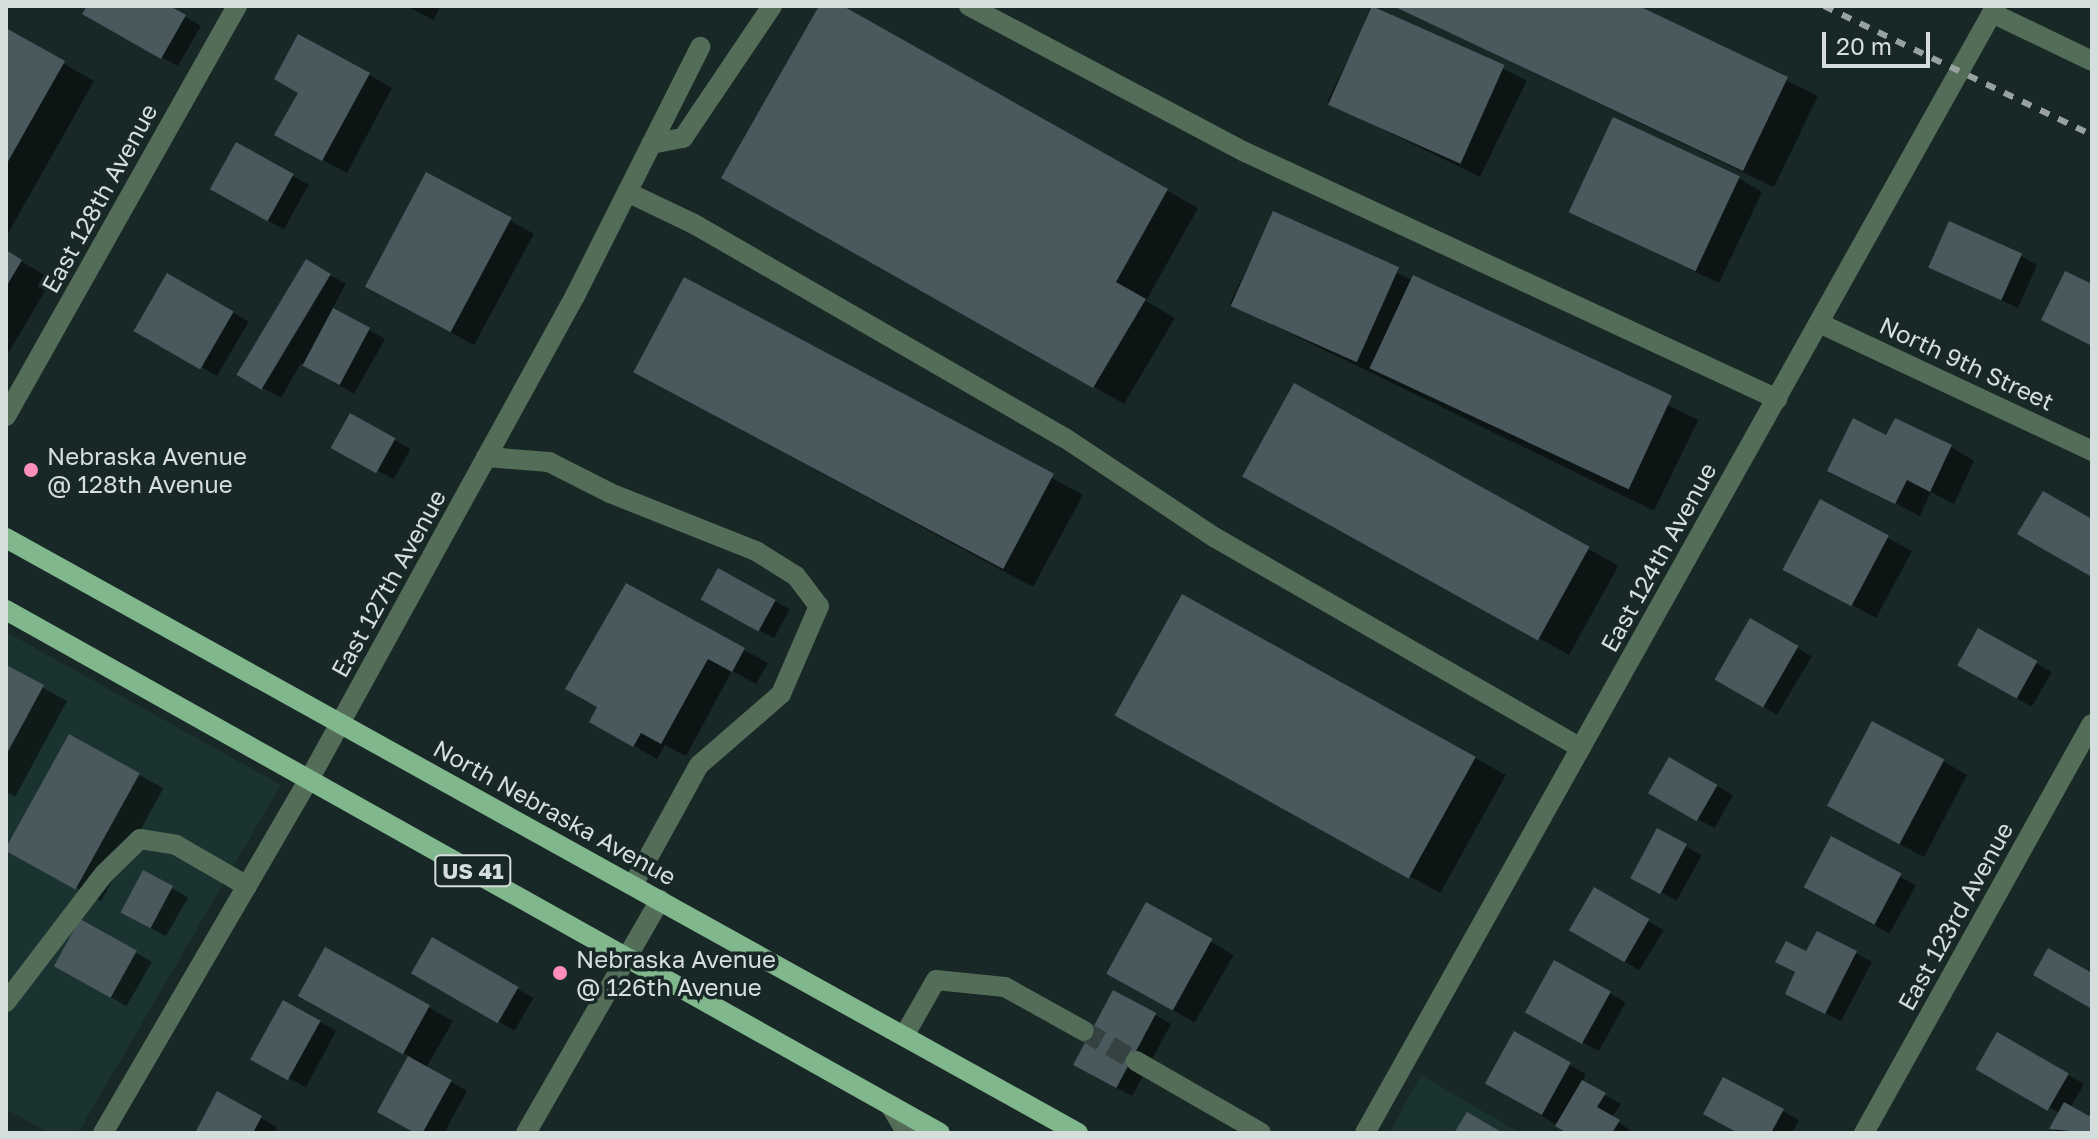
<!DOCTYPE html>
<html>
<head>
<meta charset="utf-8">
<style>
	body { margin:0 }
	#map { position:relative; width:2098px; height:1139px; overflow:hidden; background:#182826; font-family:"Golos Text",sans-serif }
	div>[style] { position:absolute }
	.built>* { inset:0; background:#1b3330 }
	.shadow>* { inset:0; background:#0007; transform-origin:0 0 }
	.building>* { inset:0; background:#49595e; transform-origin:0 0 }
	.minor-tunnel>* { height:20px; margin-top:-10px; transform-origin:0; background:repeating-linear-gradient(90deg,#344341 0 20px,transparent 0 30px) }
	.minor>* { height:20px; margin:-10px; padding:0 10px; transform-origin:10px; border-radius:10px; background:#546d59 }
	.major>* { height:20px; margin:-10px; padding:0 10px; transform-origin:10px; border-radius:10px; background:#81b78d }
	.rail>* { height:6px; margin-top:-3px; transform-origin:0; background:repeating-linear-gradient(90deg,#96a1a0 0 10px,transparent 0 20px) }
	.dots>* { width:22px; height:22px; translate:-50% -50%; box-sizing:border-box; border:4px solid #182826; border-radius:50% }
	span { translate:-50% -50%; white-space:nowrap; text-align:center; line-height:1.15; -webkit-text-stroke:7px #182826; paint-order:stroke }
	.shield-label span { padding:2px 6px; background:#182826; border:2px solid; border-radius:6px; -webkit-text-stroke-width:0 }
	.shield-label { font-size:22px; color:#d5dedd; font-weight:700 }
	.street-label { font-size:24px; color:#d5dedd }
	.poi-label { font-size:24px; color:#d5dedd }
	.left { translate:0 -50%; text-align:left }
	.frame { position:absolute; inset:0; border:8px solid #d5dedd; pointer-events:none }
	.scale { position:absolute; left:1822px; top:32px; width:108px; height:36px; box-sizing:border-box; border:4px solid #d5dedd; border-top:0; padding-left:10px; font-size:24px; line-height:28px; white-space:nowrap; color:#d5dedd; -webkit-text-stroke:6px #182826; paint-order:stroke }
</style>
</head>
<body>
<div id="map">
	<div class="built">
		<div style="clip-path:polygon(6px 632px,281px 785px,78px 1133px,49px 1133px,6px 1109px)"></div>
		<div style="clip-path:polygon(1421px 1075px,1520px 1133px,1389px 1133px)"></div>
	</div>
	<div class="shadow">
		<div style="clip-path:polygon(89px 6px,166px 6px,201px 26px,178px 66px,85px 14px)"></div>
		<div style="clip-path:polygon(407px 6px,441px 6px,433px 20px)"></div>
		<div style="clip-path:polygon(821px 6px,839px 6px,1198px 208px,1146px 301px,1175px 318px,1124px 404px,724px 177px)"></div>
		<div style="left:1374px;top:6px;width:170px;height:107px;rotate:26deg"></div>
		<div style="clip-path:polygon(1394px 6px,1634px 6px,1818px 96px,1774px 187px)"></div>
		<div style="clip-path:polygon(6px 31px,94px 81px,6px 237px)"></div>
		<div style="clip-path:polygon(369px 75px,392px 88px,347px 173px,300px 148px,300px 92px)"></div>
		<div style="left:237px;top:145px;width:82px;height:51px;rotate:29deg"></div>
		<div style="clip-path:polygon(427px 175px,534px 234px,474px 345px,391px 300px)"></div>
		<div style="clip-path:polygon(1738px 178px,1762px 192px,1719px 283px,1595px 224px)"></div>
		<div style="left:1274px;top:213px;width:472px;height:101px;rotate:26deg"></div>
		<div style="clip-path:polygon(6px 253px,52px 279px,9px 352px,6px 351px)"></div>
		<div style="clip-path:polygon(2021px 256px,2037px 265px,2018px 308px,1931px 267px)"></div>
		<div style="clip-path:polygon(306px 262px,346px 284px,332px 309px,385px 339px,354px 394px,301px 363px,281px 398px,241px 376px)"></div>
		<div style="left:168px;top:275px;width:93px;height:63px;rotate:30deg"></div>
		<div style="left:1294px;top:386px;width:371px;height:102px;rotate:29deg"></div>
		<div style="clip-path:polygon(666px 389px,1052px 478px,1083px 495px,1033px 587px)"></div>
		<div style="left:351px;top:416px;width:68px;height:35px;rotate:29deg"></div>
		<div style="clip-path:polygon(1887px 438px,1951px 447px,1974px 461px,1954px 504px,1931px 492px,1920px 516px,1830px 470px)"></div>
		<div style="clip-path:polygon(2044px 494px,2092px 521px,2092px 574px,2020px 533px)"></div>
		<div style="clip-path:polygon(1821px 502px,1912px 551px,1876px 618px,1810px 582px)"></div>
		<div style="left:719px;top:570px;width:81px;height:33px;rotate:29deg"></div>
		<div style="clip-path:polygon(627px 586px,768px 663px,756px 684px,732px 671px,686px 756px,665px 745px,657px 759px,592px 722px,600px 707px)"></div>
		<div style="left:1183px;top:596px;width:369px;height:135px;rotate:29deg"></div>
		<div style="left:1751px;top:620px;width:71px;height:68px;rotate:31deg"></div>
		<div style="left:1979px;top:630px;width:84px;height:40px;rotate:30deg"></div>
		<div style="clip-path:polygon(6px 667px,67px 701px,15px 797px,6px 792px)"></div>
		<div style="left:69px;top:736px;width:108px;height:129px;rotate:29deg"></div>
		<div style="left:1670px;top:760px;width:72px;height:38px;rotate:29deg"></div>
		<div style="clip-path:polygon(1943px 761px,1967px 775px,1924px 857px,1853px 819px)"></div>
		<div style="left:1658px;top:831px;width:50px;height:52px;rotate:29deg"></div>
		<div style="left:1832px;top:839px;width:96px;height:55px;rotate:29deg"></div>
		<div style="left:144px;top:872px;width:51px;height:45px;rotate:30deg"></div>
		<div style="left:1595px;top:889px;width:80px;height:47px;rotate:31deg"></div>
		<div style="left:1147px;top:905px;width:100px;height:78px;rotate:30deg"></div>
		<div style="left:81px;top:921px;width:82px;height:51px;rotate:30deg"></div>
		<div style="left:433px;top:940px;width:116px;height:38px;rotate:30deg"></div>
		<div style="clip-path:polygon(325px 949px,453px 1021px,426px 1068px,467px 1091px,444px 1133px,418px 1133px,381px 1112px,411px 1057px,300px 995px)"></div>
		<div style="clip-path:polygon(1856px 953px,1872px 962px,1841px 1021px,1803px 1002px,1807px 954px)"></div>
		<div style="left:1555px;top:963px;width:81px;height:56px;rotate:29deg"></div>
		<div style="left:284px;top:1003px;width:59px;height:64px;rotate:28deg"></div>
		<div style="clip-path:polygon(1155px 1015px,1171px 1024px,1132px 1096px,1074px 1065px)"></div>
		<div style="clip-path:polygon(1515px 1034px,1586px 1074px,1582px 1082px,1621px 1104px,1612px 1117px,1633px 1133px,1570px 1133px,1488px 1083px)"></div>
		<div style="clip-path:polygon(1998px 1035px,2084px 1084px,2070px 1108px,2090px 1119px,2092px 1115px,2092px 1133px,2061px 1133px,2052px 1128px,2060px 1113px,1979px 1068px)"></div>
		<div style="clip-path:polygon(1724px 1080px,1799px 1120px,1792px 1133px,1741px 1133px)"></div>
		<div style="clip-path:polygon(218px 1094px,277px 1127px,274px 1133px,197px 1133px)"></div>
	</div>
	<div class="building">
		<div style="clip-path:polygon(87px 6px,170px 6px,186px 15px,161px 59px,82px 14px)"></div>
		<div style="clip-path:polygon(819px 6px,843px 6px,1168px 189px,1116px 282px,1146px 299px,1093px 388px,721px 178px)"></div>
		<div style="left:1372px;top:6px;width:145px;height:108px;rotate:24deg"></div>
		<div style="clip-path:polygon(1393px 6px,1639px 6px,1788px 77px,1743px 171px)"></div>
		<div style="clip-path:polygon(6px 28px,65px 61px,6px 165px)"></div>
		<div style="clip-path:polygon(298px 34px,370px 73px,322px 161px,274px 135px,298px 93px,274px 79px)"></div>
		<div style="left:1613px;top:117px;width:140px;height:105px;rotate:25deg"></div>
		<div style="left:236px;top:142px;width:66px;height:54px;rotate:29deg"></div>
		<div style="left:426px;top:172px;width:97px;height:130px;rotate:28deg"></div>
		<div style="left:1273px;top:211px;width:138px;height:104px;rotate:24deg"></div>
		<div style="left:1949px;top:221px;width:80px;height:51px;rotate:24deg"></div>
		<div style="clip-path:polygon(6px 250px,22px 260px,6px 287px)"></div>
		<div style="left:306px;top:259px;width:29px;height:135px;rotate:31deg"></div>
		<div style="clip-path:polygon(2065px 271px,2092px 284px,2092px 346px,2041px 320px)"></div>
		<div style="left:167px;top:273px;width:77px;height:67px;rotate:30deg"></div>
		<div style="left:1413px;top:275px;width:286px;height:103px;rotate:25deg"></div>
		<div style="left:684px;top:277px;width:419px;height:108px;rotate:28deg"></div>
		<div style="left:333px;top:308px;width:42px;height:65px;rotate:28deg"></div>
		<div style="left:1294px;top:383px;width:338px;height:107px;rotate:29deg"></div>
		<div style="left:350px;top:413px;width:52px;height:40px;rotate:29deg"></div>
		<div style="clip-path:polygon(1853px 418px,1886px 435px,1895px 418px,1952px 445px,1930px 492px,1907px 480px,1895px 504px,1827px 471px)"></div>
		<div style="clip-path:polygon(2043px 491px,2092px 519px,2090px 576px,2017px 534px)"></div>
		<div style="left:1820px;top:499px;width:78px;height:80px;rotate:28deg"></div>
		<div style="left:718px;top:568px;width:66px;height:36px;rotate:29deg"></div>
		<div style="clip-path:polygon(626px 583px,745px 648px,732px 672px,708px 659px,661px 744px,641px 733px,633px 747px,589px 722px,597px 707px,565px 689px)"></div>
		<div style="left:1182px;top:594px;width:336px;height:139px;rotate:29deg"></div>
		<div style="left:1750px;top:618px;width:56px;height:71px;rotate:30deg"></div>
		<div style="left:1978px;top:628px;width:68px;height:43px;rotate:29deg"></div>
		<div style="clip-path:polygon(6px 665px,44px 685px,6px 755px)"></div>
		<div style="left:1872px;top:721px;width:82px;height:96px;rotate:28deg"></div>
		<div style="left:69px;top:734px;width:81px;height:133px;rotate:29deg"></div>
		<div style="left:1669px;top:757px;width:56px;height:42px;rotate:30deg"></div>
		<div style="left:1657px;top:828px;width:34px;height:57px;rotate:28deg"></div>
		<div style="left:1831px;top:836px;width:80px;height:58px;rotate:28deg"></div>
		<div style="left:143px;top:870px;width:34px;height:48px;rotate:28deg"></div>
		<div style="left:1594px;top:887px;width:64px;height:50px;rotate:30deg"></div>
		<div style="left:1146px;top:902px;width:76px;height:82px;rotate:29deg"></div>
		<div style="left:80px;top:919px;width:65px;height:54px;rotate:29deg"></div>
		<div style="clip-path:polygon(1817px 931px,1857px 951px,1825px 1014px,1785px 994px,1795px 972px,1775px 962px,1786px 941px,1806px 951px)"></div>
		<div style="left:432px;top:937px;width:100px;height:42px;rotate:30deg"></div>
		<div style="left:325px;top:947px;width:120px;height:56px;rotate:29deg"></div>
		<div style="clip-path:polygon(2048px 948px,2092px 973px,2092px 1009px,2033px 975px)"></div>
		<div style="left:1554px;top:960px;width:65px;height:60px;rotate:29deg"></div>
		<div style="left:1113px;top:990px;width:49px;height:85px;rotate:28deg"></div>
		<div style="left:283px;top:1000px;width:43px;height:68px;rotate:29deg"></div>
		<div style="left:1514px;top:1031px;width:65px;height:60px;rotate:29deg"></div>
		<div style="left:1997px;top:1032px;width:83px;height:43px;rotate:30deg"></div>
		<div style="left:408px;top:1056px;width:50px;height:64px;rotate:29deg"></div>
		<div style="clip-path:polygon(1723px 1077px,1784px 1109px,1771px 1133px,1738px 1133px,1703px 1114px)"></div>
		<div style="clip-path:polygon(1582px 1080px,1606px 1093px,1597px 1107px,1620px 1120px,1612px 1133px,1567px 1133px,1555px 1126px)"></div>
		<div style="clip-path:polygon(217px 1091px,262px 1116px,253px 1133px,195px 1133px)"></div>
		<div style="clip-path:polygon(2064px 1102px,2089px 1116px,2092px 1111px,2092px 1133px,2049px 1129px)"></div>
		<div style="clip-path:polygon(1467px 1112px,1503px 1133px,1454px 1133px)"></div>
	</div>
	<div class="minor-tunnel">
		<div style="left:1084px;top:1031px;width:60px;rotate:30deg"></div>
	</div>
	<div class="minor">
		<div style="left:969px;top:6px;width:312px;rotate:27.9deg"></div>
		<div style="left:1245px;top:152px;width:587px;rotate:24.9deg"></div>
		<div style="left:1992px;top:13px;width:111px;rotate:25.6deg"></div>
		<div style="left:651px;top:144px;width:33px;rotate:-11deg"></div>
		<div style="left:683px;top:138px;width:159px;rotate:-56deg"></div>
		<div style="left:627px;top:192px;width:74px;rotate:25.5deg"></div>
		<div style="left:694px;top:224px;width:428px;rotate:30deg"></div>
		<div style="left:1065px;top:438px;width:179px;rotate:33.6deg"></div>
		<div style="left:1214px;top:537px;width:423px;rotate:29.9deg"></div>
		<div style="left:1819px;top:323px;width:302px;rotate:25.1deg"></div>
		<div style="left:6px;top:416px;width:471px;rotate:-60.6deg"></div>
		<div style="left:486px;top:457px;width:63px;rotate:4.5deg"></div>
		<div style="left:549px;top:462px;width:68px;rotate:26.9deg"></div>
		<div style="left:610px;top:493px;width:157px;rotate:21.7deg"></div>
		<div style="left:756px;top:551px;width:47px;rotate:32deg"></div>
		<div style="left:796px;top:576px;width:38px;rotate:53deg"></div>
		<div style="left:819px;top:606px;width:96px;rotate:113.4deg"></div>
		<div style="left:781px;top:694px;width:108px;rotate:139.1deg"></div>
		<div style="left:699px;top:765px;width:137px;rotate:118.8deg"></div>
		<div style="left:6px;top:1002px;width:161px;rotate:-52.6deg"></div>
		<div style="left:104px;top:874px;width:50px;rotate:-44.2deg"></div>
		<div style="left:140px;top:839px;width:36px;rotate:9deg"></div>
		<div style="left:176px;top:845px;width:82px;rotate:30deg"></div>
		<div style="left:904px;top:1036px;width:64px;rotate:-60.3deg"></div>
		<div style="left:936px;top:980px;width:69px;rotate:5.8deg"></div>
		<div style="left:1005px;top:987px;width:90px;rotate:29.1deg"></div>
		<div style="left:1136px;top:1061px;width:144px;rotate:29.9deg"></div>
		<div style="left:890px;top:1105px;width:33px;rotate:59deg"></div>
		<div style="left:103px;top:1133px;width:411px;rotate:-59.8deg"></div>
		<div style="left:310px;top:778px;width:550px;rotate:-61.2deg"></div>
		<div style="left:575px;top:296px;width:279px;rotate:-63.3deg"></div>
		<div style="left:526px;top:1133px;width:269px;rotate:-60.1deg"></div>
		<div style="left:1365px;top:1133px;width:1292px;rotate:-60.76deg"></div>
		<div style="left:1864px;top:1133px;width:468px;rotate:-60.9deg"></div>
	</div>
	<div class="major">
		<div style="left:6px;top:538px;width:1226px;rotate:29.03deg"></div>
		<div style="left:6px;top:610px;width:1070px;rotate:29.25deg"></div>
	</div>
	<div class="rail">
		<div style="left:1824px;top:6px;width:297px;rotate:25.7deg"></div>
	</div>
	<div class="dots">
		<div style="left:31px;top:470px;background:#fe8ebb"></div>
		<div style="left:560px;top:973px;background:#fe8ebb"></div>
	</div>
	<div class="shield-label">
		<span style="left:473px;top:871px">US 41</span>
	</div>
	<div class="street-label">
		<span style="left:99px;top:198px;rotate:-61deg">East 128th Avenue</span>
		<span style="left:1967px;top:363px;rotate:25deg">North 9th Street</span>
		<span style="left:1658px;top:557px;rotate:-61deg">East 124th Avenue</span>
		<span style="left:388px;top:583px;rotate:-61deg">East 127th Avenue</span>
		<span style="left:555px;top:812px;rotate:29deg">North Nebraska Avenue</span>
		<span style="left:1955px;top:916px;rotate:-61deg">East 123rd Avenue</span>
	</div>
	<div class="poi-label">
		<span class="left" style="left:47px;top:470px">Nebraska Avenue<br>@ 128th Avenue</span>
		<span class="left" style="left:576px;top:973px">Nebraska Avenue<br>@ 126th Avenue</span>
	</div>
	<div class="frame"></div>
	<div class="scale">20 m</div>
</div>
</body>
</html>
